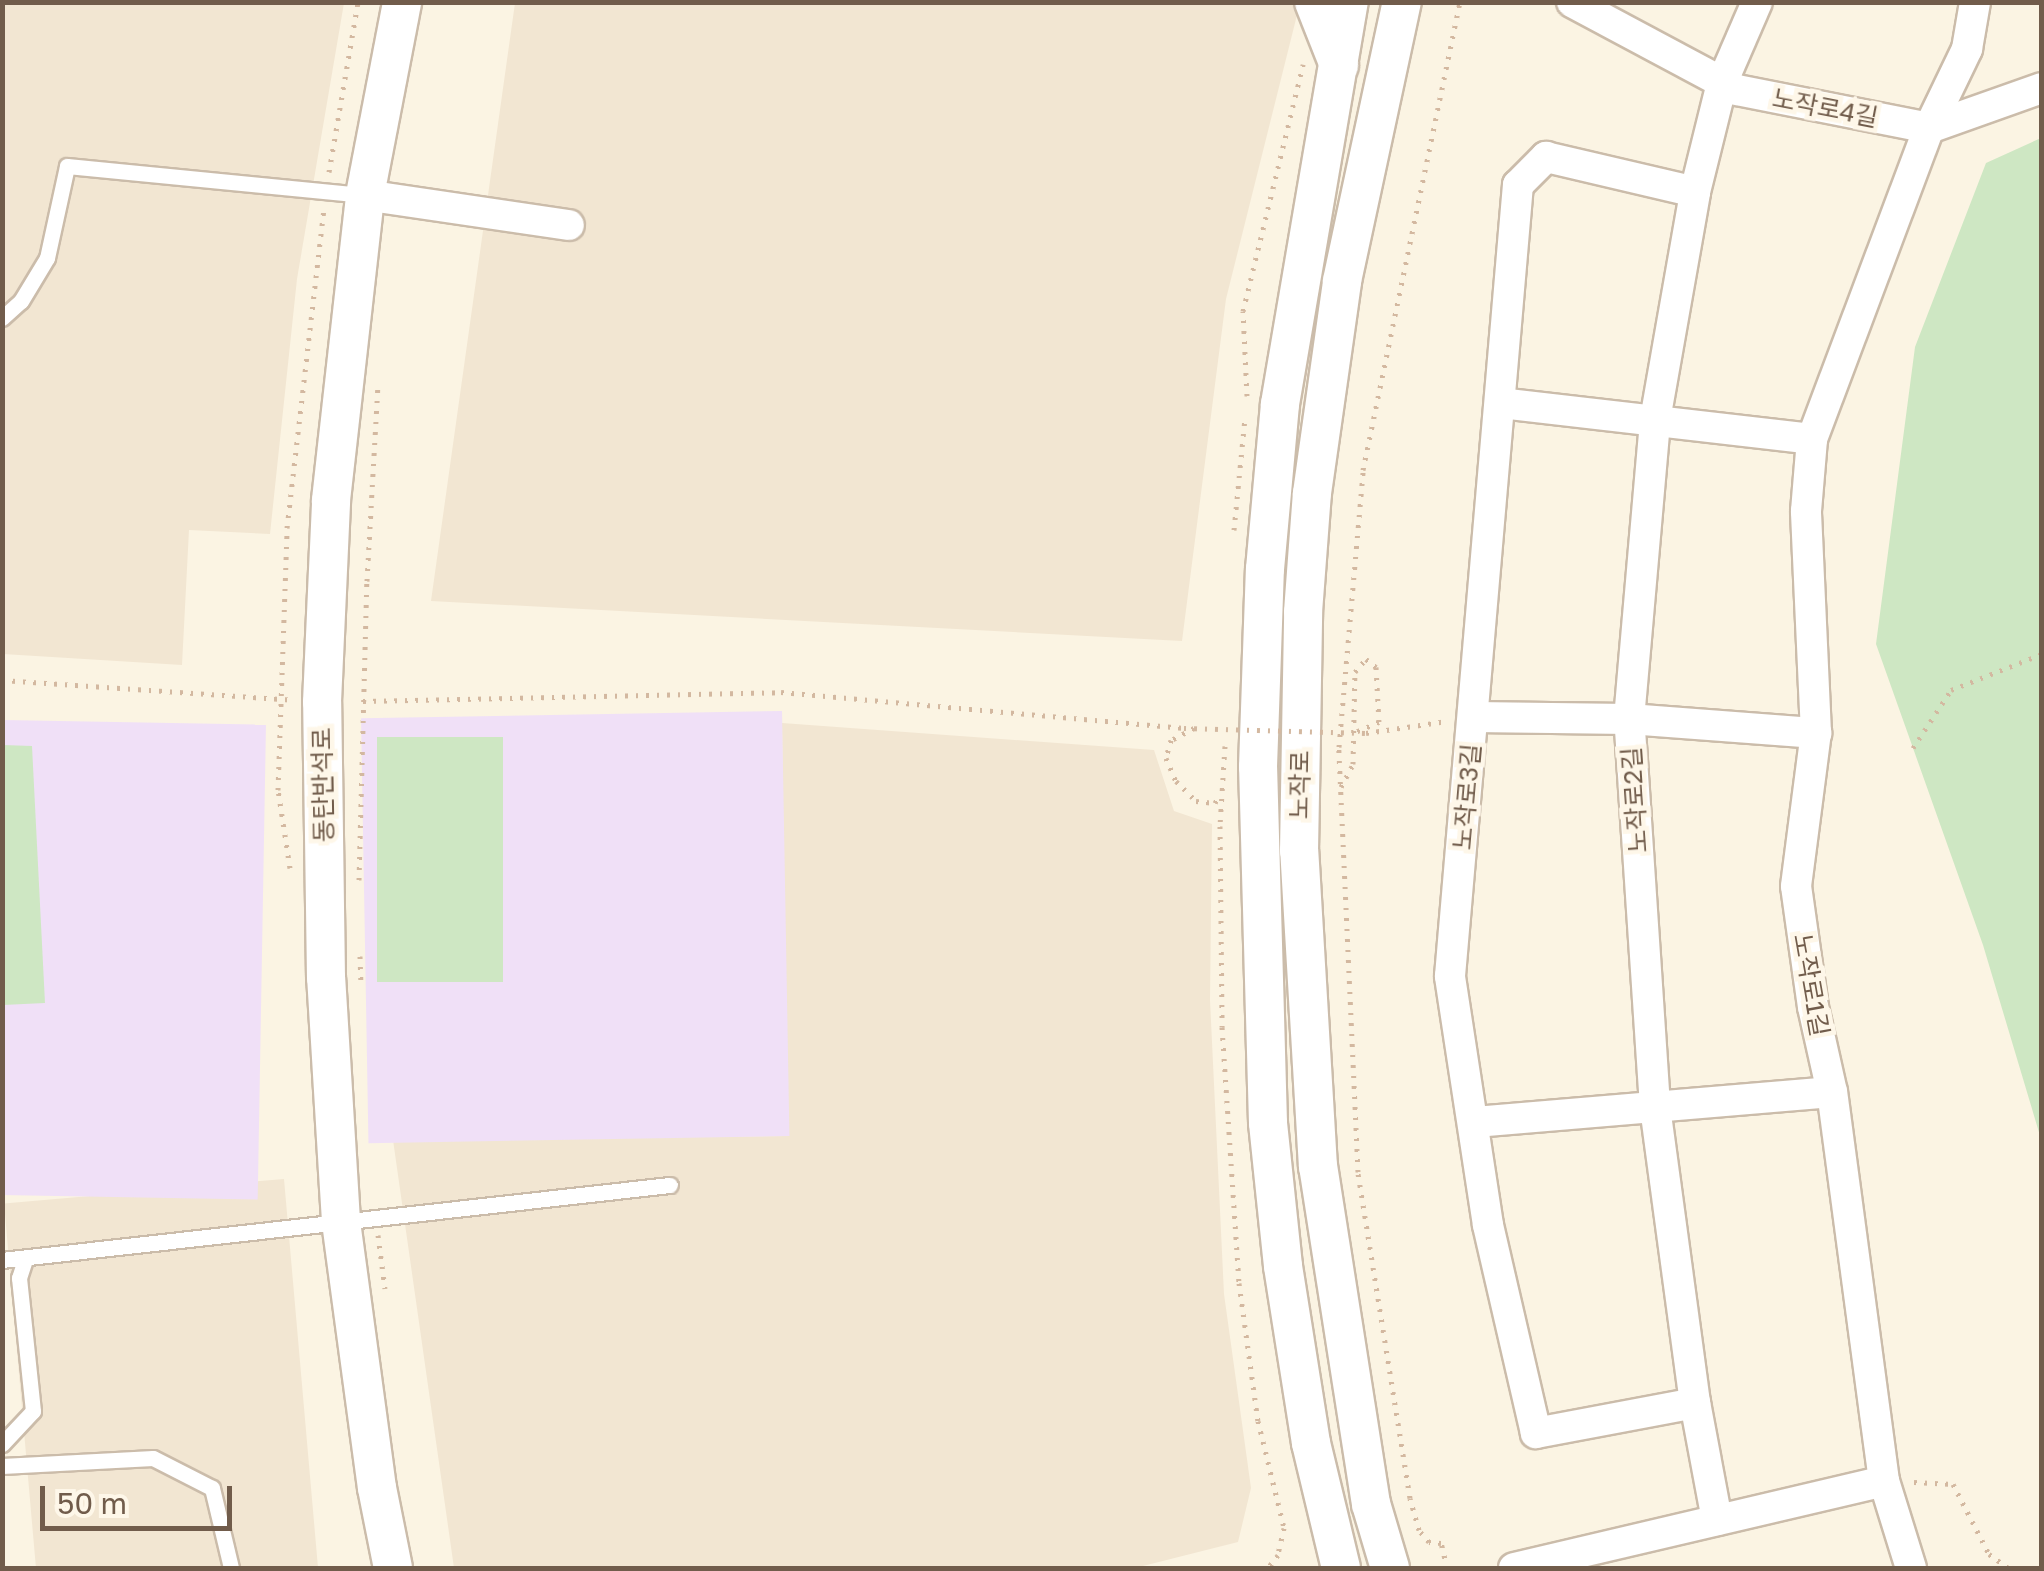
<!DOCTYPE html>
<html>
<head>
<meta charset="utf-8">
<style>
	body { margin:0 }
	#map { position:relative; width:2044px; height:1571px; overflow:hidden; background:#fbf4e3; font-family:"Golos Text","Noto Sans KR",sans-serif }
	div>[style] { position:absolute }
	.residential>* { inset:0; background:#f2e6d2; transform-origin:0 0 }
	.education>* { inset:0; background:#f0e0f7; transform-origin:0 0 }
	.green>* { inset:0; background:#cee7c3; transform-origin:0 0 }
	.path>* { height:5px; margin-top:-2.5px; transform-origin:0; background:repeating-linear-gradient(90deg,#d3b8a0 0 2.5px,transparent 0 10.5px) }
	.roads { filter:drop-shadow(2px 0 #cbbcaa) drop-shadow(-2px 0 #cbbcaa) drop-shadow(0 2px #cbbcaa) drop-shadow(0 -2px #cbbcaa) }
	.service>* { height:15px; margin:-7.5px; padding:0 7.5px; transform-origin:7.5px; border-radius:7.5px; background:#fff }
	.minor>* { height:30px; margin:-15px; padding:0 15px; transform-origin:15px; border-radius:15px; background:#fff }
	.tertiary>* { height:38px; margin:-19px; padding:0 19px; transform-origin:19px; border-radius:19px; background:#fff }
	.path-bridge>* { height:5px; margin-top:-2.5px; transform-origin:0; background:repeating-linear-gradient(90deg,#d3b8a0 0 2.5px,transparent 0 10.5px) }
	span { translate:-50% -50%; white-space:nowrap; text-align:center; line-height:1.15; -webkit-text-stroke:9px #fef7e9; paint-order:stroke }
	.street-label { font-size:25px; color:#715c4b }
	.frame { position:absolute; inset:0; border:5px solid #715c4b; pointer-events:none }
	.scale { position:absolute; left:40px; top:1486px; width:192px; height:45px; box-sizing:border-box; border:5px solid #715c4b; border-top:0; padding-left:12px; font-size:30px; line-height:35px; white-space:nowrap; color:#715c4b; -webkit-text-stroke:8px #fef7e9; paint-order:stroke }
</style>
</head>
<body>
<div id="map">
	<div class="residential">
		<div style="clip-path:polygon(2px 3px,344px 3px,297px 279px,270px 534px,189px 530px,182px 665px,3px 654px)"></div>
		<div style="clip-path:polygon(515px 3px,1300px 3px,1226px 299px,1182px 641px,431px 601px)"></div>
		<div style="clip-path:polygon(782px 723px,1154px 750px,1174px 811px,1212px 824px,1210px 1000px,1224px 1294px,1251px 1488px,1238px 1542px,1135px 1568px,454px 1568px,393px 1140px,787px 1136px)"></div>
		<div style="left:284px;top:1179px;width:390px;height:281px;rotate:85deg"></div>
	</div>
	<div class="education">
		<div style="left:782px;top:711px;width:425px;height:421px;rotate:89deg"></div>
		<div style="left:3px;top:720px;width:263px;height:475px;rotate:1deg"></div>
	</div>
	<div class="green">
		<div style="clip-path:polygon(2041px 138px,2041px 1139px,1983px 945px,1876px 644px,1915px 347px,1986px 163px)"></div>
		<div style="left:377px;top:737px;width:126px;height:245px"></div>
		<div style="clip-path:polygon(3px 745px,32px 746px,45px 1003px,3px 1005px)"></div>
	</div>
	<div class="path">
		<div style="left:329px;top:172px;width:172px;rotate:-80.3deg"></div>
		<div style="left:1247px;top:396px;width:85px;rotate:-92.7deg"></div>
		<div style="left:1243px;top:311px;width:254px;rotate:-76.3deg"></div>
		<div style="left:1234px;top:530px;width:114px;rotate:-84.4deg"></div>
		<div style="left:2px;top:680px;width:292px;rotate:3.9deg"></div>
		<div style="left:363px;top:701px;width:418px;rotate:-1.2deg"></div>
		<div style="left:781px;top:692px;width:405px;rotate:5.1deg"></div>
		<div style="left:1194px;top:728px;width:26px;rotate:152deg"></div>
		<div style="left:1171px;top:740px;width:19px;rotate:106deg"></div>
		<div style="left:1166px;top:758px;width:25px;rotate:67deg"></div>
		<div style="left:1176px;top:781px;width:28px;rotate:45deg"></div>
		<div style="left:1196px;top:801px;width:19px;rotate:6deg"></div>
		<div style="left:1215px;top:803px;width:10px;rotate:-61deg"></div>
		<div style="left:1366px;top:733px;width:82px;rotate:-8.4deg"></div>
		<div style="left:1225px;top:746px;width:80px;rotate:93.6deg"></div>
		<div style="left:1220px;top:826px;width:201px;rotate:89.4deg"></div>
		<div style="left:1222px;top:1027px;width:257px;rotate:86.2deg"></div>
		<div style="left:1239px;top:1283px;width:139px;rotate:82.2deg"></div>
		<div style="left:1258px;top:1421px;width:110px;rotate:76.3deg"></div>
		<div style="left:1284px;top:1528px;width:28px;rotate:103deg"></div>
		<div style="left:1278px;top:1555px;width:16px;rotate:128deg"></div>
		<div style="left:1913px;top:748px;width:69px;rotate:-56.8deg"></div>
		<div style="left:1951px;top:690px;width:98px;rotate:-21.6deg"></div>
		<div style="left:1341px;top:787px;width:26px;rotate:-62deg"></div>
		<div style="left:1353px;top:764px;width:92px;rotate:-88.8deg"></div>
		<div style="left:1355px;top:672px;width:17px;rotate:-50deg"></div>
		<div style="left:1366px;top:659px;width:13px;rotate:39deg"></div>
		<div style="left:1376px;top:667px;width:55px;rotate:86.9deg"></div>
		<div style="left:1379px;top:722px;width:25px;rotate:157deg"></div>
		<div style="left:290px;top:868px;width:79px;rotate:-98.7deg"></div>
		<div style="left:278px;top:790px;width:262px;rotate:-88deg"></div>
		<div style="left:287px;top:528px;width:322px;rotate:-83.4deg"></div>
		<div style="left:359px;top:880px;width:299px;rotate:-88.5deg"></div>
		<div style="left:367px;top:581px;width:195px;rotate:-86.8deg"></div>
		<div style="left:360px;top:956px;width:29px;rotate:88deg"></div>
		<div style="left:378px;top:1235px;width:54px;rotate:82.6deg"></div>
		<div style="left:1914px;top:1482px;width:39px;rotate:3deg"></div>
		<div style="left:1953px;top:1484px;width:79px;rotate:62.8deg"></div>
		<div style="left:1989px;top:1554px;width:24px;rotate:36deg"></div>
		<div style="left:1447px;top:1568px;width:26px;rotate:-103deg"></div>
		<div style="left:1441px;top:1543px;width:12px;rotate:-175deg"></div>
		<div style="left:1429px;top:1542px;width:16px;rotate:-130deg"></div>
		<div style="left:1419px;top:1530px;width:33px;rotate:-106deg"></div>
		<div style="left:1410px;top:1498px;width:330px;rotate:-99.1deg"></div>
		<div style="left:1358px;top:1172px;width:425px;rotate:-92.6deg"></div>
		<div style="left:1339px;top:747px;width:278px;rotate:-85deg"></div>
		<div style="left:1363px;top:470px;width:478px;rotate:-78.3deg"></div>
	</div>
	<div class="roads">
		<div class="service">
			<div style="left:2px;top:318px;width:25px;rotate:-42deg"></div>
			<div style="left:21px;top:301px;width:50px;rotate:-58.8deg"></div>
			<div style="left:47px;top:258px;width:94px;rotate:-77.7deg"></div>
			<div style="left:67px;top:166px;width:299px;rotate:5.6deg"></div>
			<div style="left:2px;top:1260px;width:672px;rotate:-6.41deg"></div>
			<div style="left:2px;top:1444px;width:45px;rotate:-46.8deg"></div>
			<div style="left:33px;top:1411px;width:134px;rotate:-96deg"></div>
			<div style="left:19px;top:1278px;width:20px;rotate:-72deg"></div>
			<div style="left:2px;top:1466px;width:151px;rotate:-3deg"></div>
			<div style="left:153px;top:1458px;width:66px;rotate:27deg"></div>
			<div style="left:212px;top:1488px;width:82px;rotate:76.6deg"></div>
		</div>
		<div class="minor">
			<div style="left:1572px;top:2px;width:187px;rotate:28.1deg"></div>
			<div style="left:1737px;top:90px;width:196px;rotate:11.2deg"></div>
			<div style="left:1929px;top:128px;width:120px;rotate:-19.5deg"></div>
			<div style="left:365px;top:195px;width:206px;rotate:8.4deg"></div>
			<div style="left:1501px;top:403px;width:313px;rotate:6.6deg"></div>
			<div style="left:1474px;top:717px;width:155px;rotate:0.7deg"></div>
			<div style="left:1629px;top:719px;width:188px;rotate:4.3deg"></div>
			<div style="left:1475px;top:1122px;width:358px;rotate:-4.8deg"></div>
			<div style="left:1695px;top:1403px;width:162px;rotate:169.3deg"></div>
			<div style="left:1536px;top:1433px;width:213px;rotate:-103deg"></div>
			<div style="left:1488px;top:1225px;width:252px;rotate:-98.7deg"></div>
			<div style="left:1450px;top:976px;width:794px;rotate:-85.09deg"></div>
			<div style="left:1518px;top:185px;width:40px;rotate:-45deg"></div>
			<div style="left:1546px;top:157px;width:153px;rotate:13.2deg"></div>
			<div style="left:1717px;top:1520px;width:119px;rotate:-100.6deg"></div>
			<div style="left:1695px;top:1403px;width:300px;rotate:-97.7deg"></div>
			<div style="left:1655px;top:1106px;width:388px;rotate:-93.8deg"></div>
			<div style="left:1629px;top:719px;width:300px;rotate:-85deg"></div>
			<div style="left:1655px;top:420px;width:231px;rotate:-80deg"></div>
			<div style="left:1695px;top:192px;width:112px;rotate:-76.1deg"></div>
			<div style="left:1722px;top:83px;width:88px;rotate:-66.6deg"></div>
			<div style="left:1514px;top:1568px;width:380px;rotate:-13.2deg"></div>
			<div style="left:1911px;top:1568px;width:91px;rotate:-107.2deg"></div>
			<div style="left:1884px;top:1481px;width:392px;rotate:-97.6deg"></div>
			<div style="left:1832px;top:1092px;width:87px;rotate:-102.6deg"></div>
			<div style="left:1813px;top:1007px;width:122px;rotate:-98deg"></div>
			<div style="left:1796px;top:886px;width:154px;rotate:-82.6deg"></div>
			<div style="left:1816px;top:733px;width:222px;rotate:-92.6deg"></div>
			<div style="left:1806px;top:511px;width:72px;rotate:-85.2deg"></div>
			<div style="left:1812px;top:439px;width:332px;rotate:-69.4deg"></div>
			<div style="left:1929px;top:128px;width:88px;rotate:-64.3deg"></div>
			<div style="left:1967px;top:49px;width:48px;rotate:-80.3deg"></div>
		</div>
		<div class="tertiary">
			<div style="left:1314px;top:2px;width:68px;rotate:68.4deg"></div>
			<div style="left:393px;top:1568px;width:82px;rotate:-101.3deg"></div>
			<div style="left:377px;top:1488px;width:269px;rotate:-97.7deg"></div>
			<div style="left:341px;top:1221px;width:243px;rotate:-93.5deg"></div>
			<div style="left:326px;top:978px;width:276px;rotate:-90.8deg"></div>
			<div style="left:322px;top:702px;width:202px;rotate:-87.4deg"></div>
			<div style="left:331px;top:500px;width:307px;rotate:-83.6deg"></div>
			<div style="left:365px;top:195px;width:197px;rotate:-79.1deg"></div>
			<div style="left:1341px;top:1568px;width:129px;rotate:-103.5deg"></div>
			<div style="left:1311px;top:1443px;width:179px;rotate:-99deg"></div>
			<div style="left:1283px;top:1266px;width:144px;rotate:-96deg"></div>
			<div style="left:1268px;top:1123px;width:356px;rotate:-91.6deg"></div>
			<div style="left:1258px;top:767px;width:198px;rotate:-88deg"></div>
			<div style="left:1265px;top:569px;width:166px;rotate:-84.8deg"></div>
			<div style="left:1280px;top:404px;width:408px;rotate:-80.3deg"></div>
			<div style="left:1390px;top:1568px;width:67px;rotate:-106.5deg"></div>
			<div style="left:1371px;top:1504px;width:341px;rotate:-98.9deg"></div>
			<div style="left:1318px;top:1167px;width:317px;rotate:-93.4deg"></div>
			<div style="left:1299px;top:851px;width:239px;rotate:-89deg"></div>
			<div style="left:1303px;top:612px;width:119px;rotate:-85.7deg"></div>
			<div style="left:1312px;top:493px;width:214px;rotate:-81.9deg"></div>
			<div style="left:1342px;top:281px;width:285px;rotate:-77.9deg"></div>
		</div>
	</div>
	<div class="path-bridge">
		<div style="left:1184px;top:728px;width:182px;rotate:1.6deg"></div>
	</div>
	<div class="street-label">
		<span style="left:1825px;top:108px;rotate:11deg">노작로4길</span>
		<span style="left:323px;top:785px;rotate:-91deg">동탄반석로</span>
		<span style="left:1300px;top:785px;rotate:-89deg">노작로</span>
		<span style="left:1467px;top:797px;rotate:-85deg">노작로3길</span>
		<span style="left:1635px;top:800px;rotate:-94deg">노작로2길</span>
		<span style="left:1811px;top:985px;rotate:80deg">노작로1길</span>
	</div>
	<div class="frame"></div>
	<div class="scale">50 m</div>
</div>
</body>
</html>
